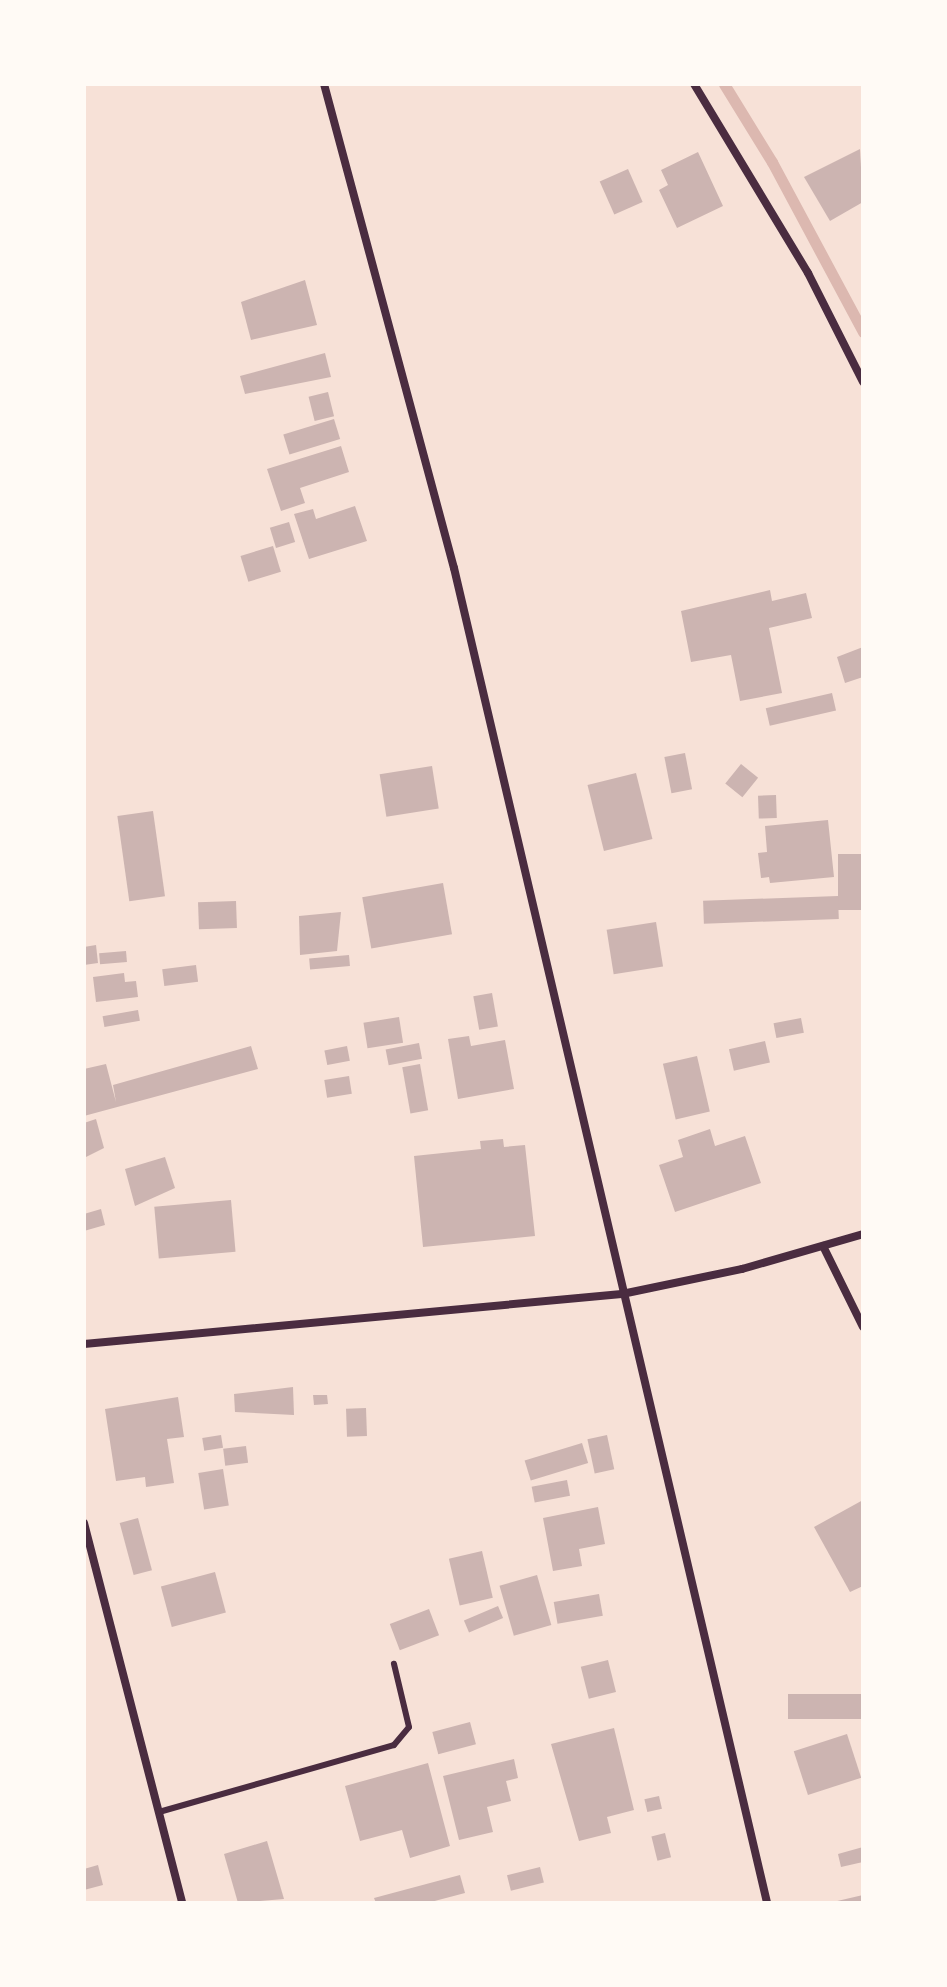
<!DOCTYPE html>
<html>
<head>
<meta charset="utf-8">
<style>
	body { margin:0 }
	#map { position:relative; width:947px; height:1987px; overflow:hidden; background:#f7e1d7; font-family:"Sofia Sans Condensed",sans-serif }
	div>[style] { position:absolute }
	.stream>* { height:11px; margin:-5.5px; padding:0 5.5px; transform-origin:5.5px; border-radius:5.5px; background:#dcb8b0 }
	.building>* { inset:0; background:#ccb4b1; transform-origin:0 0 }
	.service>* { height:6px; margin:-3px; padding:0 3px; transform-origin:3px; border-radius:3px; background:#4a2c40 }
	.minor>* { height:8px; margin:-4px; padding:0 4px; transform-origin:4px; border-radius:4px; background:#4a2c40 }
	span { translate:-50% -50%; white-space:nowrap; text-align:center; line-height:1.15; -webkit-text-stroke:7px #fffaf5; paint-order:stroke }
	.frame { position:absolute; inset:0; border:86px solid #fffaf5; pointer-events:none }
</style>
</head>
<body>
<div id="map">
	<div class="stream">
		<div style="left:724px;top:84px;width:92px;rotate:58.4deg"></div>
		<div style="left:772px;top:162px;width:193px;rotate:61.8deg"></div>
	</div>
	<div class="building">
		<div style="clip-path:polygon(860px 149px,863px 202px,830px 221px,804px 177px)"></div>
		<div style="clip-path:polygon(698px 152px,723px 206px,677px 228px,659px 190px,668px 185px,661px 170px)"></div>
		<div style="left:628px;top:169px;width:36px;height:31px;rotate:66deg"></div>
		<div style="clip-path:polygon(305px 280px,317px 325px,251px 340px,241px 302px)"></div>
		<div style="clip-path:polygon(325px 353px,331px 377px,245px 394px,240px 376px)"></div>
		<div style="left:328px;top:392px;width:25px;height:20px;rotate:76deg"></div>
		<div style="left:334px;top:419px;width:21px;height:53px;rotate:73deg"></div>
		<div style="clip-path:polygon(341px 446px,349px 472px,300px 488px,305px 503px,281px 511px,267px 469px)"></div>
		<div style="clip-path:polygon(355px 506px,367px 541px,309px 559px,294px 514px,313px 509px,316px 519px)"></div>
		<div style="left:289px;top:522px;width:21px;height:20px;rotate:73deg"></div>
		<div style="left:273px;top:546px;width:27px;height:34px;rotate:73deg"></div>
		<div style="clip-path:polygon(770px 590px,772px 601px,806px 593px,812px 618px,769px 628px,782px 693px,740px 701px,731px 655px,691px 662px,681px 611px)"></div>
		<div style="clip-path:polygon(863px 647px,863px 677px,845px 683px,837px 657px)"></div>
		<div style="left:832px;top:693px;width:18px;height:68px;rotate:77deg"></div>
		<div style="left:685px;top:753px;width:37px;height:21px;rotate:79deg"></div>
		<div style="left:741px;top:764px;width:22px;height:25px;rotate:39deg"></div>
		<div style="left:432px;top:766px;width:43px;height:53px;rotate:81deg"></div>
		<div style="left:636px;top:773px;width:68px;height:50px;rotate:76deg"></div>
		<div style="left:776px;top:795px;width:23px;height:18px;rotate:88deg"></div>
		<div style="left:153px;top:811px;width:86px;height:36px;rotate:82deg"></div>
		<div style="clip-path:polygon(828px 820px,834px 877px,770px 883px,769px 877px,761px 878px,758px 853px,767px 852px,765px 826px)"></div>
		<div style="left:863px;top:854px;width:56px;height:25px;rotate:90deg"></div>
		<div style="left:443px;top:883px;width:52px;height:82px;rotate:80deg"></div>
		<div style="left:838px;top:896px;width:23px;height:135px;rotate:88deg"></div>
		<div style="left:236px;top:901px;width:27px;height:38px;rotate:88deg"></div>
		<div style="clip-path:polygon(341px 912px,337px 951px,300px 955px,299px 916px)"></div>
		<div style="left:656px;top:922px;width:45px;height:50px;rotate:81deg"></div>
		<div style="clip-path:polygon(96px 945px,98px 963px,84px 965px,84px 947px)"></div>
		<div style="left:126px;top:951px;width:11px;height:27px;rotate:85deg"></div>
		<div style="left:349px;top:955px;width:11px;height:40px;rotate:85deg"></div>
		<div style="left:196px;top:965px;width:17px;height:34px;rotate:83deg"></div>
		<div style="clip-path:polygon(124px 973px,125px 982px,136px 981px,138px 997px,96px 1002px,93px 977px)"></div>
		<div style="left:492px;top:993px;width:34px;height:19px;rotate:80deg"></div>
		<div style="left:138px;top:1010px;width:11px;height:36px;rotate:80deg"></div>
		<div style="left:399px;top:1017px;width:26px;height:36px;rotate:81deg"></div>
		<div style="left:801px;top:1018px;width:15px;height:28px;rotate:79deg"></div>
		<div style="clip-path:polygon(469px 1036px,471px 1046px,505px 1040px,514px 1089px,458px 1099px,448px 1039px)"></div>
		<div style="left:765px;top:1041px;width:22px;height:37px;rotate:77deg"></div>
		<div style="left:419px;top:1043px;width:16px;height:34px;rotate:79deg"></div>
		<div style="clip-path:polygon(251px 1046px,258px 1069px,84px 1116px,84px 1069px,106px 1064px,116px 1102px,113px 1085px)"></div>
		<div style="left:347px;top:1046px;width:15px;height:23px;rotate:79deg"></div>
		<div style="left:697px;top:1056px;width:57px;height:35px;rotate:77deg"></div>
		<div style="left:420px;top:1064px;width:47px;height:18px;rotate:80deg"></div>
		<div style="left:349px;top:1076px;width:18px;height:25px;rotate:81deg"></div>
		<div style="clip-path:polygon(96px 1119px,104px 1148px,84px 1158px,84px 1123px)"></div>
		<div style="clip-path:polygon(710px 1129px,715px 1146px,745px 1136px,761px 1183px,675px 1212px,659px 1165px,683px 1157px,678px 1140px)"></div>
		<div style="clip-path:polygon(503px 1139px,504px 1147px,525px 1145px,535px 1236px,423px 1247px,414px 1156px,481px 1149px,480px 1141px)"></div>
		<div style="clip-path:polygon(165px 1157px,175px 1188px,135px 1206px,125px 1169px)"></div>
		<div style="left:231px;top:1200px;width:52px;height:77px;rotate:85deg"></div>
		<div style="clip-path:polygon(101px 1209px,105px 1225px,84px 1231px,84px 1214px)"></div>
		<div style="clip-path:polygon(293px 1387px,294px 1415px,235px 1412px,234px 1394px)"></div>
		<div style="clip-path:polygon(313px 1395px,327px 1395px,328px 1404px,314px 1405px)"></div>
		<div style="clip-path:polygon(178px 1397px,184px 1437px,167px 1439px,174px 1483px,146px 1487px,145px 1477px,116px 1481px,105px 1409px)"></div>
		<div style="left:366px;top:1408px;width:28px;height:20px;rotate:88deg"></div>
		<div style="left:221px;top:1435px;width:13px;height:19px;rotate:81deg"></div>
		<div style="left:607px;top:1435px;width:35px;height:20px;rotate:78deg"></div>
		<div style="left:582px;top:1443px;width:21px;height:60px;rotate:73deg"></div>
		<div style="left:246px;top:1446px;width:17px;height:23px;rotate:83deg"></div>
		<div style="left:223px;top:1469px;width:37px;height:25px;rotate:81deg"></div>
		<div style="left:567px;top:1480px;width:16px;height:36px;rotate:79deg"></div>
		<div style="clip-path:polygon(863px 1500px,863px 1586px,850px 1592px,814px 1527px)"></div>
		<div style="clip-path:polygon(598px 1507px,605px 1544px,579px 1549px,582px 1566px,553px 1571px,543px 1518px)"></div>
		<div style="left:138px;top:1518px;width:54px;height:19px;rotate:75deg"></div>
		<div style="left:482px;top:1551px;width:48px;height:34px;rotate:77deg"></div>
		<div style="left:215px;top:1572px;width:42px;height:56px;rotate:75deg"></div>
		<div style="left:537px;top:1575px;width:52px;height:39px;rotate:74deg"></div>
		<div style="left:599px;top:1594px;width:22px;height:46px;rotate:80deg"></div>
		<div style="left:498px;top:1606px;width:13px;height:37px;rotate:67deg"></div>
		<div style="left:429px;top:1609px;width:28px;height:42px;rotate:69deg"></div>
		<div style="left:608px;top:1660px;width:33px;height:28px;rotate:76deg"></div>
		<div style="left:863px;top:1694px;width:25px;height:75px;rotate:90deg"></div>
		<div style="left:470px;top:1722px;width:23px;height:39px;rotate:75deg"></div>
		<div style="clip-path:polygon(614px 1728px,634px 1810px,607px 1817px,611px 1833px,579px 1841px,551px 1744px)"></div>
		<div style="left:847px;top:1734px;width:46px;height:56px;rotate:72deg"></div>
		<div style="clip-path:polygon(514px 1759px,518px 1778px,506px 1781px,511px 1801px,487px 1807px,493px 1832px,459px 1840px,443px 1776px)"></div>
		<div style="clip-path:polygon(428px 1763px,450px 1846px,410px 1858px,402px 1830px,360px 1841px,345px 1786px)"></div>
		<div style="left:659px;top:1796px;width:13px;height:15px;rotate:77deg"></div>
		<div style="left:665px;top:1833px;width:25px;height:14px;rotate:76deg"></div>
		<div style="clip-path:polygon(267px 1841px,284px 1899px,238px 1903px,224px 1854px)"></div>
		<div style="clip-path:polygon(863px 1847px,863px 1862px,841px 1867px,838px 1854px)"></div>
		<div style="clip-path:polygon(98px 1865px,103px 1885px,84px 1890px,84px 1869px)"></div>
		<div style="left:540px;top:1867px;width:16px;height:34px;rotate:76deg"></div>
		<div style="clip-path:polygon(460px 1875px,465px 1893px,427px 1903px,376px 1903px,374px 1898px)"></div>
		<div style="clip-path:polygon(863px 1895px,863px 1903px,833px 1903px,833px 1902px)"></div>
	</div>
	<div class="service">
		<div style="left:159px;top:1812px;width:244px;rotate:-15.9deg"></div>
		<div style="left:394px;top:1745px;width:23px;rotate:-50deg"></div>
		<div style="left:409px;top:1727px;width:65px;rotate:-103.4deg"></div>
	</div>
	<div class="minor">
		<div style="left:324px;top:84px;width:501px;rotate:74.97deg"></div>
		<div style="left:454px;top:568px;width:1371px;rotate:76.8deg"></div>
		<div style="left:694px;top:84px;width:221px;rotate:58.9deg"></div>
		<div style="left:808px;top:273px;width:122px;rotate:63.2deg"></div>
		<div style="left:823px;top:1246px;width:90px;rotate:63.7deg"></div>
		<div style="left:84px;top:1344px;width:540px;rotate:-5.31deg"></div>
		<div style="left:622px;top:1294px;width:123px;rotate:-11.8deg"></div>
		<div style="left:742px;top:1269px;width:126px;rotate:-16.1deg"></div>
		<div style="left:84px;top:1523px;width:392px;rotate:75.5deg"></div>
	</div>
	<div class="frame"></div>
</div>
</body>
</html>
